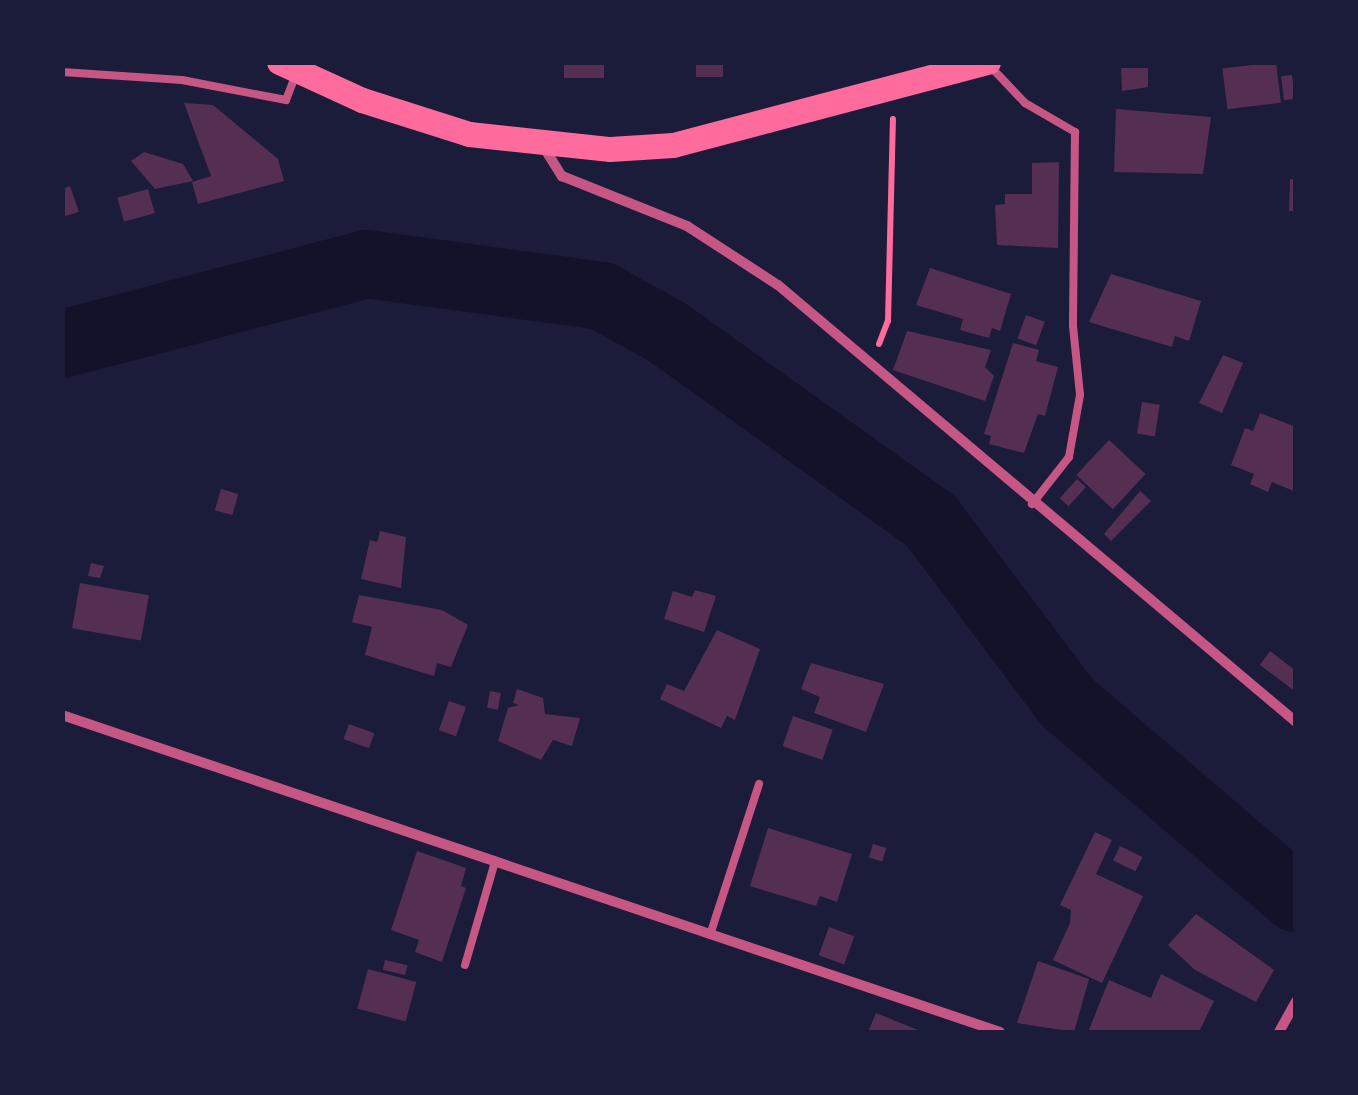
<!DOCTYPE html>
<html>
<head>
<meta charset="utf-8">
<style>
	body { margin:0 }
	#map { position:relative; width:1358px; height:1095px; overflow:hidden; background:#1b1b3a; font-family:Raleway,sans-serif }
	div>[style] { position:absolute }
	.river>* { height:68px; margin:-34px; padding:0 34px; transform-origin:34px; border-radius:34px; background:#12122b }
	.building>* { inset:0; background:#542f53; transform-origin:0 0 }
	.path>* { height:6px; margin:-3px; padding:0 3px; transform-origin:3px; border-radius:3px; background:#ff6b9d }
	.service>* { height:8px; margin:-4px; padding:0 4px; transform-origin:4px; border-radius:4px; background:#c65784 }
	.minor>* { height:10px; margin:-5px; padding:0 5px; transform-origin:5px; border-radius:5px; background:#c65784 }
	.primary>* { height:25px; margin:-12.5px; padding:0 12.5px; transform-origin:12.5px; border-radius:12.5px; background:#ff6b9d }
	span { translate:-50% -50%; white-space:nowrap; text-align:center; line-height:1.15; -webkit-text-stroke:10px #1b1b3a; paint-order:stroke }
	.frame { position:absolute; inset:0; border:65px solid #1b1b3a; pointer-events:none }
</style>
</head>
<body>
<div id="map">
	<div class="river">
		<div style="left:62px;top:344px;width:314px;rotate:-14.7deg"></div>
		<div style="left:366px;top:264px;width:238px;rotate:7.7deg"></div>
		<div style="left:602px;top:296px;width:74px;rotate:29deg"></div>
		<div style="left:667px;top:332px;width:325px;rotate:35.6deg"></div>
		<div style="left:931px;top:521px;width:226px;rotate:53.1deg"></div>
		<div style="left:1067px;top:702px;width:301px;rotate:40.6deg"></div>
	</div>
	<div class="building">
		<div style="left:564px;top:62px;width:40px;height:16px"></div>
		<div style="left:696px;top:62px;width:27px;height:15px"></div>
		<div style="left:1276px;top:62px;width:41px;height:54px;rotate:83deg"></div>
		<div style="clip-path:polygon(1121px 68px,1148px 68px,1148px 87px,1122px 91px)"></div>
		<div style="left:1292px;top:75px;width:24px;height:11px;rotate:83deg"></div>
		<div style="clip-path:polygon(184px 103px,213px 105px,278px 159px,284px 181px,198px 204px,192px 182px,211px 176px)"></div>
		<div style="clip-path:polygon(1116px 109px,1211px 117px,1203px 174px,1114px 172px)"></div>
		<div style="clip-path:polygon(144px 152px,183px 164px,193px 181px,155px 189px,131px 161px)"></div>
		<div style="clip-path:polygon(1059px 162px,1058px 248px,997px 245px,995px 205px,1005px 204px,1005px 194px,1032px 194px,1032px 163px)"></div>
		<div style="clip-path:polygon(1290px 179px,1296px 179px,1296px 211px,1289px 211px)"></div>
		<div style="clip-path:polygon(70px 186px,79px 212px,62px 217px,62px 189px)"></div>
		<div style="left:148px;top:189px;width:25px;height:32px;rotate:74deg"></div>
		<div style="clip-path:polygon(930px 268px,1011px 294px,1000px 331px,992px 328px,989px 338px,960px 330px,963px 319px,916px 305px)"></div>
		<div style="clip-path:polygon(1111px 274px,1201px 301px,1189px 341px,1175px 336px,1172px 347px,1089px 322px)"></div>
		<div style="left:1026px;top:315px;width:20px;height:25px;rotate:20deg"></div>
		<div style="clip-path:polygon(907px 331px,991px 350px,985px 367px,994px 376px,985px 401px,893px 370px)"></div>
		<div style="clip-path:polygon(1013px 343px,1039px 350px,1036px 361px,1058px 367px,1045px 416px,1038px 414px,1024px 453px,989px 444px,991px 436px,984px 434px)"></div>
		<div style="clip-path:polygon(1223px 355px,1243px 363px,1222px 413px,1199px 403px)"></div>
		<div style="left:1142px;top:402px;width:18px;height:32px;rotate:9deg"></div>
		<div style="clip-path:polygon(1260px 413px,1296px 427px,1296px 492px,1272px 482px,1268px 492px,1250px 484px,1254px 474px,1231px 465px,1245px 428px,1253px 431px)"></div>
		<div style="left:1109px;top:440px;width:50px;height:48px;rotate:43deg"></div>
		<div style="left:1077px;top:479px;width:12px;height:26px;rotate:42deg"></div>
		<div style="left:221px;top:489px;width:18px;height:22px;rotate:16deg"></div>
		<div style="clip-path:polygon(1140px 491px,1151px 501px,1111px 541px,1104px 534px)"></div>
		<div style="clip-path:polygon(380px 531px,406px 537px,401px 588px,361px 579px,370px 540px,377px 542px)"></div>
		<div style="clip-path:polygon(91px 563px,104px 566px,100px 578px,88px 576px)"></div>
		<div style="left:80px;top:583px;width:70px;height:46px;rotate:10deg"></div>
		<div style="clip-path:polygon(695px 590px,716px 596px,704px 632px,664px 619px,673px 591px,692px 597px)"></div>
		<div style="clip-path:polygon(359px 595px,442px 610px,468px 625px,451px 667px,437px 663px,434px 676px,365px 655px,372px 627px,352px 622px)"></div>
		<div style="clip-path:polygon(717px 630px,760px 649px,735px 720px,727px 716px,721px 728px,660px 699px,667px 684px,684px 691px)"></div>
		<div style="clip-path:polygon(1270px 651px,1296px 671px,1296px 692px,1260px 665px)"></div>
		<div style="clip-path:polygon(811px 663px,884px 684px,866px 732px,814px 713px,820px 697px,801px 689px)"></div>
		<div style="clip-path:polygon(517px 689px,543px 698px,545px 714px,580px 718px,572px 746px,553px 740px,541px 760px,498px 741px,508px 708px,519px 705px,513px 703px)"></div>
		<div style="left:490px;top:691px;width:11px;height:17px;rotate:10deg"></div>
		<div style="left:449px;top:701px;width:18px;height:31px;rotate:19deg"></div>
		<div style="left:793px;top:716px;width:42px;height:32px;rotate:19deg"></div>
		<div style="left:349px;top:724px;width:27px;height:16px;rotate:20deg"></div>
		<div style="clip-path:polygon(768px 828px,852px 854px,837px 902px,820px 896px,816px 906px,750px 886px)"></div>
		<div style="clip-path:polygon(1095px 832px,1112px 840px,1096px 874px,1143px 896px,1102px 983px,1053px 960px,1070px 923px,1071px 910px,1060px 905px)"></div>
		<div style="left:873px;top:844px;width:14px;height:14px;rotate:17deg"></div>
		<div style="left:1120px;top:846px;width:25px;height:16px;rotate:26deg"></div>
		<div style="clip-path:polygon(417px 851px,466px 868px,461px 886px,466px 888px,442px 962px,415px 952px,419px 940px,391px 930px)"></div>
		<div style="clip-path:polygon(1196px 914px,1274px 970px,1256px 1002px,1195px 970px,1168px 945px)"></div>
		<div style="left:829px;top:927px;width:27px;height:30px;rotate:20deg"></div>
		<div style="left:385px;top:960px;width:23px;height:10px;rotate:13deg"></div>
		<div style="clip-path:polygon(1038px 961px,1089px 979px,1074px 1032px,1017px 1023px)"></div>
		<div style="left:368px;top:969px;width:50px;height:41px;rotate:15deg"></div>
		<div style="clip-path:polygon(1161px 974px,1214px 1001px,1199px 1032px,1088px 1032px,1109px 980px,1151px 998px)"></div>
		<div style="clip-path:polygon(876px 1013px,923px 1032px,868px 1032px)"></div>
	</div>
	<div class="path">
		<div style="left:879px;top:344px;width:25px;rotate:-69deg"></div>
		<div style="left:888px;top:321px;width:202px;rotate:-88.6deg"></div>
	</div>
	<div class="service">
		<div style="left:990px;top:66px;width:51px;rotate:46.6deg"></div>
		<div style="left:1025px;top:103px;width:58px;rotate:30.1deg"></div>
		<div style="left:1075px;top:132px;width:194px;rotate:90.6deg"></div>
		<div style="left:1073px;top:326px;width:69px;rotate:84.2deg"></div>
		<div style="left:1080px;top:395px;width:63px;rotate:100.1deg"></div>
		<div style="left:1069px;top:457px;width:60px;rotate:128.2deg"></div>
		<div style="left:62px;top:72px;width:120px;rotate:3.8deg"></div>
		<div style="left:182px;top:80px;width:106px;rotate:10.9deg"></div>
		<div style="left:286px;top:100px;width:26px;rotate:-69deg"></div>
		<div style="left:710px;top:935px;width:159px;rotate:-72deg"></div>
		<div style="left:465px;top:965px;width:107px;rotate:-73.8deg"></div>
	</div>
	<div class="minor">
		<div style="left:543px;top:146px;width:36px;rotate:58deg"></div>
		<div style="left:562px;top:176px;width:135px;rotate:21.8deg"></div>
		<div style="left:687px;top:226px;width:108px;rotate:33deg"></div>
		<div style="left:778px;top:285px;width:678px;rotate:40.15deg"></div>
		<div style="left:62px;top:715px;width:990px;rotate:18.67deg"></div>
		<div style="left:1279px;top:1032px;width:35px;rotate:-61deg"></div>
	</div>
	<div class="primary">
		<div style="left:279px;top:62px;width:91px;rotate:24.6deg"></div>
		<div style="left:362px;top:100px;width:112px;rotate:17.6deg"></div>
		<div style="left:469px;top:134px;width:142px;rotate:6.1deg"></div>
		<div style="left:610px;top:149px;width:63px;rotate:-3.6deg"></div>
		<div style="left:673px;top:145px;width:326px;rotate:-14.8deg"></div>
	</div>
	<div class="frame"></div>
</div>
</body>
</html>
